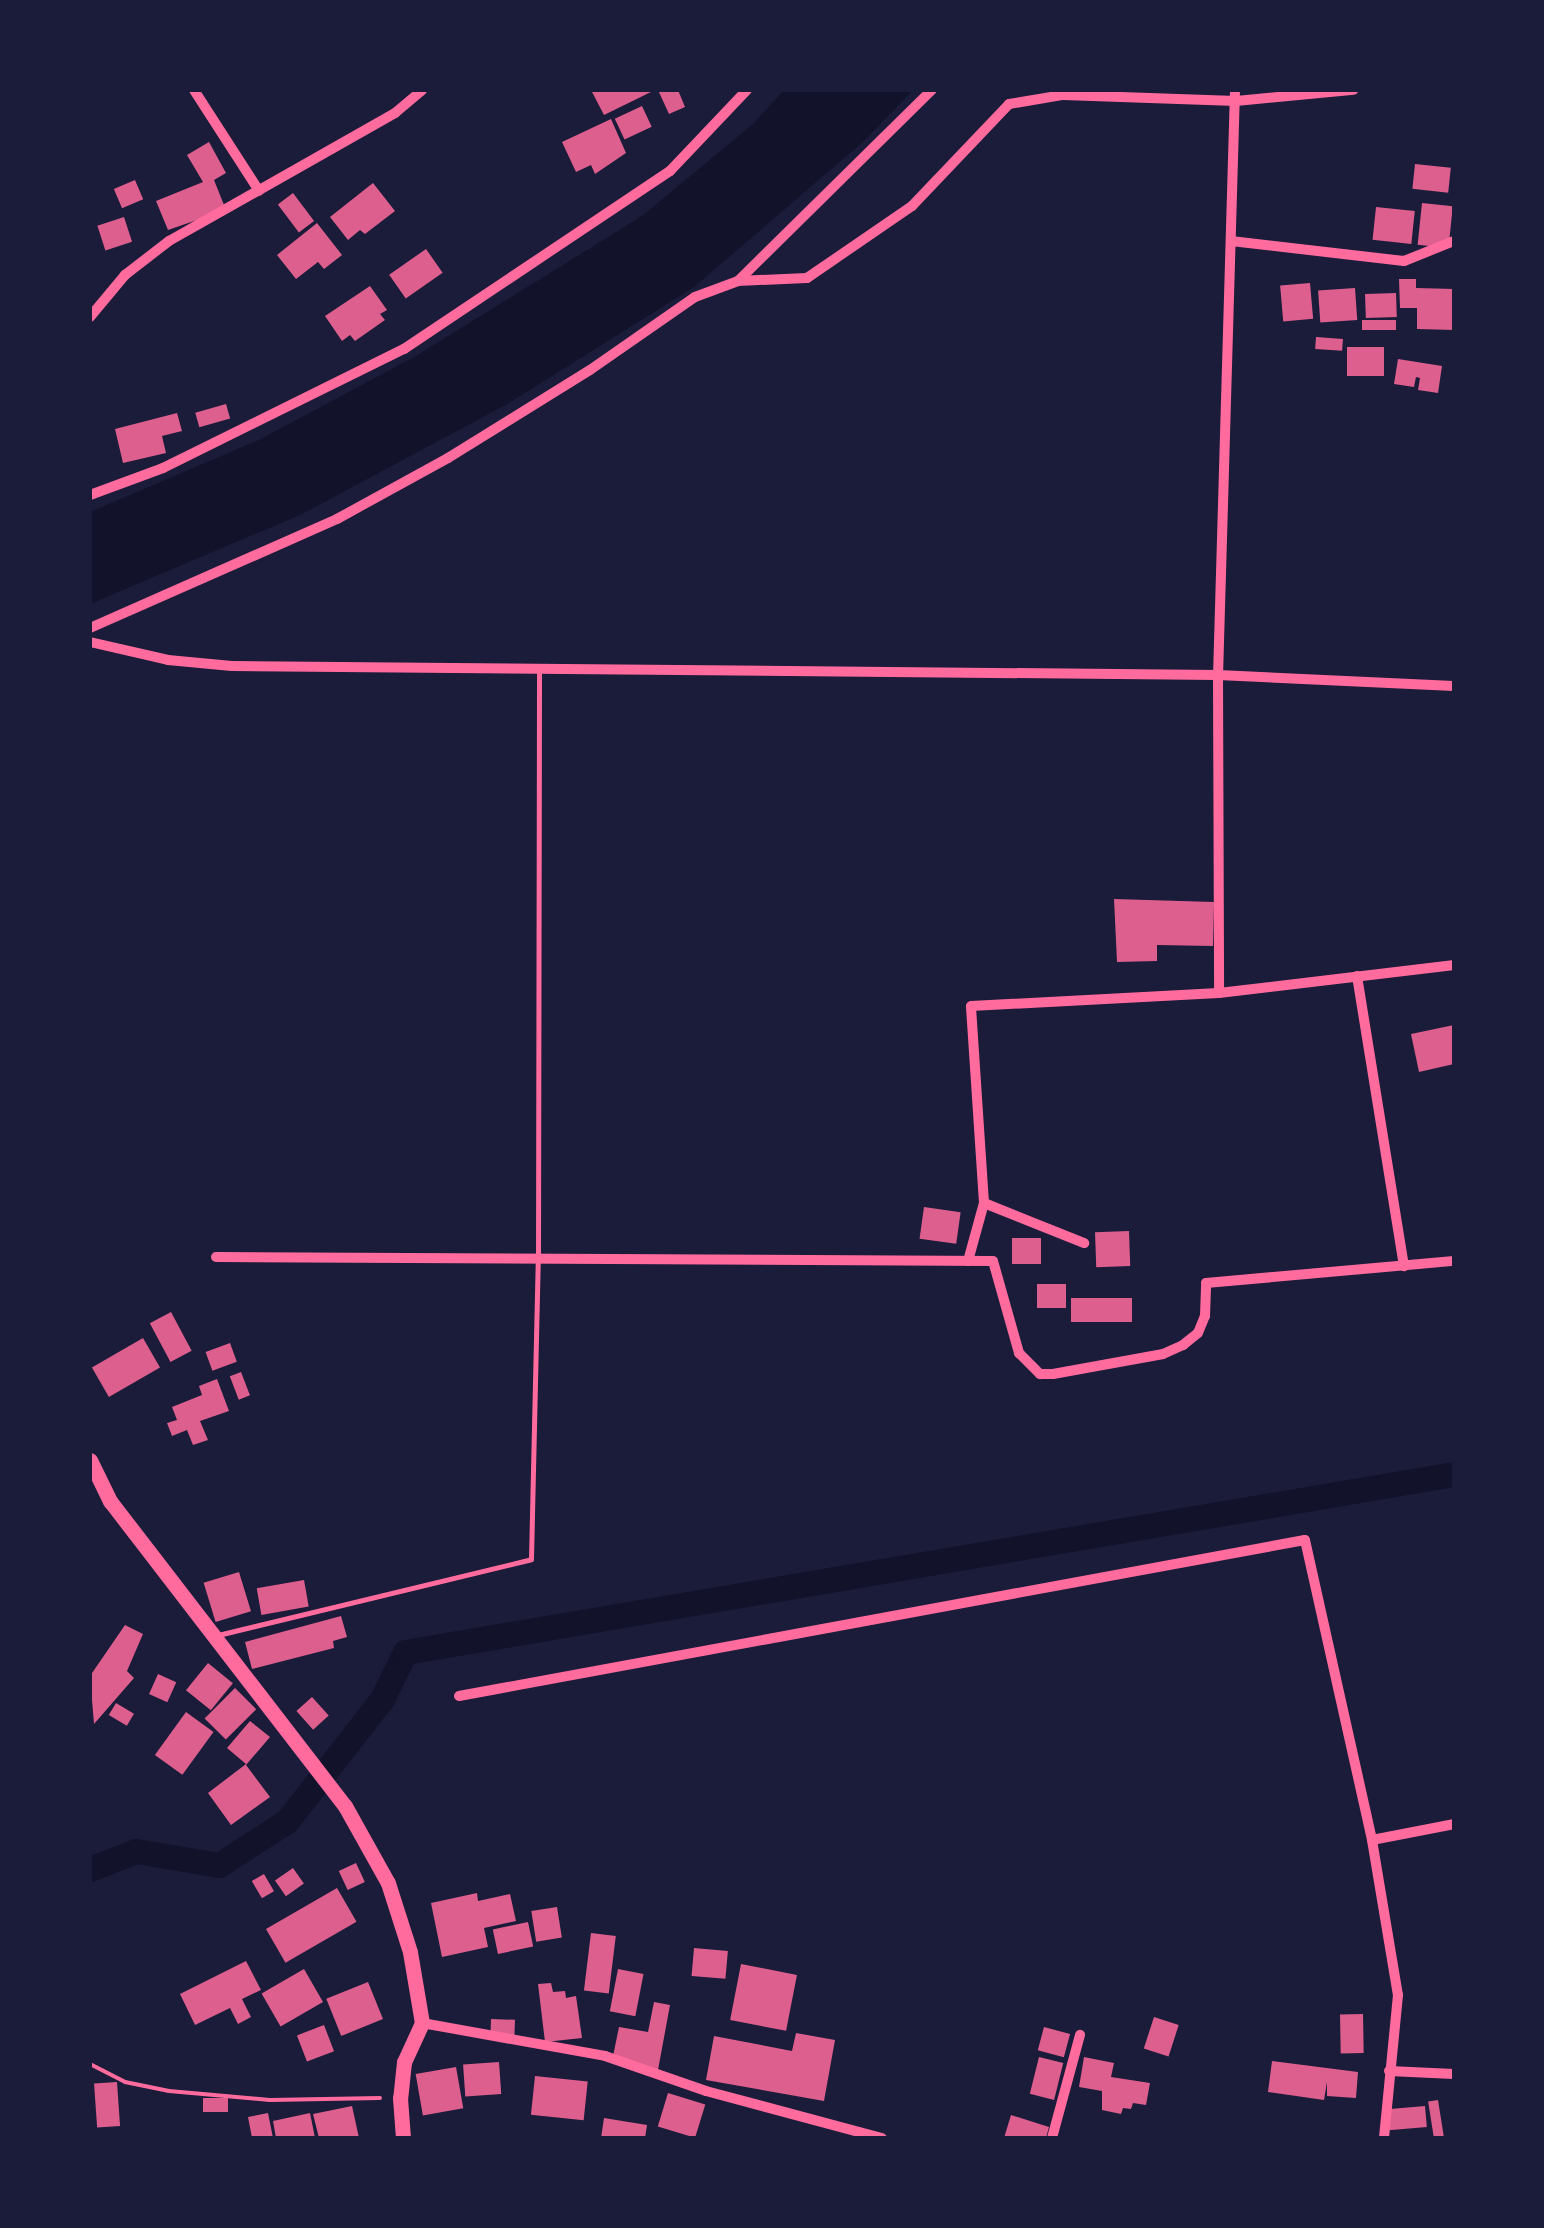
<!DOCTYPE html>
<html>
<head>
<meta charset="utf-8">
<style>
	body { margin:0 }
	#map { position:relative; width:1544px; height:2228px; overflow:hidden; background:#1b1b3a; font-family:Lato,sans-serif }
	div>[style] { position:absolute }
	.water>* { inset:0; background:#12122b }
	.canal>* { height:25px; margin:-12.5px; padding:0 12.5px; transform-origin:12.5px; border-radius:12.5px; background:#12122b }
	.building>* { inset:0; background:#dd5f8e; transform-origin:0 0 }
	.path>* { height:4px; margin:-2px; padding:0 2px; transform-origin:2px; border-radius:2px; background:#ff6b9d }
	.service>* { height:5px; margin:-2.5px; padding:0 2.5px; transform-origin:2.5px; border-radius:2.5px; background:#ff6b9d }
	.minor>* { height:10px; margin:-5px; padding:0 5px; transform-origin:5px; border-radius:5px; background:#ff6b9d }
	.secondary>* { height:15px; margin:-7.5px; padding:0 7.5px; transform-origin:7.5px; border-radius:7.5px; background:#ff6b9d }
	span { translate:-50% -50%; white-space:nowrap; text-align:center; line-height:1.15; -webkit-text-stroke:8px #1b1b3a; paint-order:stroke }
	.frame { position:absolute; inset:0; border:92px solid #1b1b3a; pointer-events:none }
</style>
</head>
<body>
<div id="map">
	<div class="water">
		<div style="clip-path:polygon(784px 90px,913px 90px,864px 141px,694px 287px,509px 403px,302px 514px,90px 604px,90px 512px,259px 440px,416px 356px,642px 216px,753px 124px)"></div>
	</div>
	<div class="canal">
		<div style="left:90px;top:1869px;width:49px;rotate:-21.4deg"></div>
		<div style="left:136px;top:1851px;width:84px;rotate:9.6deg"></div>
		<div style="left:219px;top:1865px;width:81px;rotate:-32.9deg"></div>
		<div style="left:287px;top:1821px;width:155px;rotate:-52.1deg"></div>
		<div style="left:382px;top:1699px;width:52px;rotate:-63.9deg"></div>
		<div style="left:405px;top:1652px;width:1064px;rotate:-9.63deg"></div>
	</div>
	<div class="building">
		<div style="clip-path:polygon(591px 90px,655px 90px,604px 115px)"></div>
		<div style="clip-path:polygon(658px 90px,678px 90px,685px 107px,669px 114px)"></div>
		<div style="left:642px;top:106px;width:23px;height:30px;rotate:65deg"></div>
		<div style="clip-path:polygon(611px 119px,626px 153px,595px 174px,591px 165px,576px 172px,562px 142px)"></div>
		<div style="clip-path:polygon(209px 142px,226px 173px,214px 180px,226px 210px,168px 230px,156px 201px,203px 182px,187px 155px)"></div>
		<div style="left:1415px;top:164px;width:36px;height:25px;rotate:6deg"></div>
		<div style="left:135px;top:180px;width:21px;height:23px;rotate:67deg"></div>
		<div style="clip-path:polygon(373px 183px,395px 211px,365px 234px,360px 230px,348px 240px,330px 217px)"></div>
		<div style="left:293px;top:193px;width:35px;height:19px;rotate:53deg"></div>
		<div style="left:1422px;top:203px;width:31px;height:42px;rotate:6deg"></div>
		<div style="left:1376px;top:207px;width:39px;height:33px;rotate:6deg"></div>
		<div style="left:124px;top:217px;width:26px;height:28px;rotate:72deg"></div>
		<div style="clip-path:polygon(317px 223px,342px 255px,324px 269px,318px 262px,296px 279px,277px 255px)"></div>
		<div style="left:426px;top:249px;width:29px;height:45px;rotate:55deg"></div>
		<div style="clip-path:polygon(1399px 279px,1416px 279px,1416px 288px,1454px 289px,1454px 330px,1417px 329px,1417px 308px,1400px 308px)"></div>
		<div style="left:1310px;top:283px;width:36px;height:30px;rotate:85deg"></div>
		<div style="clip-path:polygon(370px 286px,387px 310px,380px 314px,385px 320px,355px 341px,350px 335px,342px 341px,325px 316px)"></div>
		<div style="left:1355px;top:288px;width:32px;height:37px;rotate:86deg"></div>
		<div style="left:1396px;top:293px;width:24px;height:31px;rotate:88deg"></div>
		<div style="left:1396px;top:320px;width:10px;height:34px;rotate:90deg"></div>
		<div style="left:1316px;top:337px;width:27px;height:12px;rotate:4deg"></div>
		<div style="left:1347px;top:347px;width:37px;height:29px"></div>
		<div style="clip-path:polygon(1398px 359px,1442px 366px,1438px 393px,1418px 390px,1420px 378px,1416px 377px,1414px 387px,1394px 384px)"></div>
		<div style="left:226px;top:404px;width:15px;height:32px;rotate:74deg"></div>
		<div style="clip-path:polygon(177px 413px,182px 431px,162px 436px,166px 453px,123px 463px,115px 429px)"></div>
		<div style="clip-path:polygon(1114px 899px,1214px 902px,1213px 946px,1157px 945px,1157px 961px,1117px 962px)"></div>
		<div style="clip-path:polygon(1454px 1025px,1454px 1064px,1419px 1072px,1411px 1034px)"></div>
		<div style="left:924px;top:1207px;width:37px;height:32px;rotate:8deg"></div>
		<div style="left:1129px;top:1231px;width:35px;height:34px;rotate:88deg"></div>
		<div style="left:1012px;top:1238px;width:29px;height:26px"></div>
		<div style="left:1037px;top:1284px;width:29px;height:24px"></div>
		<div style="left:1132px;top:1298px;width:24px;height:61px;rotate:90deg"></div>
		<div style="left:171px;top:1312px;width:44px;height:24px;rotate:62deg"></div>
		<div style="left:143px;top:1338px;width:34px;height:59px;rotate:60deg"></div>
		<div style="left:230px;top:1343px;width:20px;height:26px;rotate:70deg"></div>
		<div style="left:241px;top:1372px;width:25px;height:12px;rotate:69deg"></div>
		<div style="clip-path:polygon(217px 1379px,229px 1411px,200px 1421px,208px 1440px,193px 1445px,187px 1430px,172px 1436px,167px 1423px,177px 1420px,172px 1407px,202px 1395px,199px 1386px)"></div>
		<div style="left:239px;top:1572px;width:41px;height:37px;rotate:73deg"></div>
		<div style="left:304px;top:1580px;width:27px;height:48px;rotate:80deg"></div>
		<div style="clip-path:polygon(341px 1616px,347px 1637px,333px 1641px,334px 1648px,252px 1669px,245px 1642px)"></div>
		<div style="clip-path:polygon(125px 1625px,143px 1634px,127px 1671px,134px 1678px,94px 1724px,90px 1676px)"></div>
		<div style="left:208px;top:1663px;width:32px;height:35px;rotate:39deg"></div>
		<div style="left:158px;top:1674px;width:20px;height:22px;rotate:24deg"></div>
		<div style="left:235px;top:1688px;width:30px;height:43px;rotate:45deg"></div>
		<div style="left:312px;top:1697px;width:25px;height:21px;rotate:48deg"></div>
		<div style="left:116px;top:1703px;width:21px;height:14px;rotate:31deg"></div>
		<div style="left:186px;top:1712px;width:34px;height:53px;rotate:36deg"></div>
		<div style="clip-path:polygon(250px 1721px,270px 1737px,246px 1765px,270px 1797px,231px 1825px,208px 1793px,246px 1764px,227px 1748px)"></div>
		<div style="left:356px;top:1863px;width:21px;height:19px;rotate:65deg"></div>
		<div style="left:293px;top:1868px;width:19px;height:22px;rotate:55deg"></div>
		<div style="left:264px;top:1874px;width:20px;height:14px;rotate:60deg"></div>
		<div style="left:337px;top:1888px;width:39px;height:82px;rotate:60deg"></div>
		<div style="clip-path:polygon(477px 1893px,478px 1901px,510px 1894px,516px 1921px,484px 1928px,488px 1947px,442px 1957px,431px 1903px)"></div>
		<div style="left:557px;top:1907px;width:31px;height:26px;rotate:81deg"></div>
		<div style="left:528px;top:1922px;width:25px;height:36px;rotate:78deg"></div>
		<div style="left:591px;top:1933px;width:25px;height:58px;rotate:7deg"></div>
		<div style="left:694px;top:1948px;width:34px;height:28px;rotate:5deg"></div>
		<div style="clip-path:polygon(246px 1961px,261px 1990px,242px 1999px,251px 2017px,238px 2024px,230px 2008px,195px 2025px,180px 1994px)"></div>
		<div style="left:741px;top:1964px;width:57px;height:57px;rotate:11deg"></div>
		<div style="left:304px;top:1969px;width:38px;height:49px;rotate:60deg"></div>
		<div style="left:618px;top:1969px;width:26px;height:43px;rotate:11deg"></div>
		<div style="left:368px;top:1982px;width:40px;height:45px;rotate:68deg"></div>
		<div style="clip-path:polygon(551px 1983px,553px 1992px,565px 1991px,566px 1998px,576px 1996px,582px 2038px,545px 2042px,538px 1984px)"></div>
		<div style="clip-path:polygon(654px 2002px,670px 2005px,658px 2070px,612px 2061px,619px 2027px,648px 2032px)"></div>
		<div style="left:1363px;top:2014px;width:39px;height:23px;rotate:89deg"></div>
		<div style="left:1154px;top:2017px;width:26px;height:33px;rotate:18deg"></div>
		<div style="left:491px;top:2019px;width:24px;height:16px;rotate:2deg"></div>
		<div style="left:324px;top:2025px;width:28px;height:29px;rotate:69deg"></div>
		<div style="left:1044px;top:2027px;width:27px;height:24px;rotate:15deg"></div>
		<div style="clip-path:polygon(796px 2033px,835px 2040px,824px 2101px,706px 2080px,714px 2036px,792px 2051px)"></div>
		<div style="left:1039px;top:2057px;width:25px;height:38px;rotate:14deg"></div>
		<div style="clip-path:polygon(1084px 2057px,1114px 2063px,1111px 2077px,1150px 2083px,1146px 2105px,1133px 2103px,1131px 2109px,1123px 2108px,1121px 2114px,1102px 2110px,1102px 2091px,1079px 2087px)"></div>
		<div style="clip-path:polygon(1272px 2061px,1358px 2072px,1356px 2098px,1327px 2096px,1327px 2082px,1324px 2100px,1268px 2092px)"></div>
		<div style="left:499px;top:2062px;width:32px;height:36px;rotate:86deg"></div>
		<div style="left:456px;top:2067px;width:42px;height:41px;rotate:80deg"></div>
		<div style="left:535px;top:2076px;width:53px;height:39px;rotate:6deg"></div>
		<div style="left:117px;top:2082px;width:44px;height:23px;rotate:86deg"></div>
		<div style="left:668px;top:2093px;width:39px;height:35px;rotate:17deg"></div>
		<div style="left:228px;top:2098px;width:14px;height:25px;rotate:90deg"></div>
		<div style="left:1438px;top:2100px;width:38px;height:10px;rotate:81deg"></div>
		<div style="clip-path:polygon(352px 2106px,359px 2138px,319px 2138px,313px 2114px)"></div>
		<div style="left:1425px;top:2106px;width:21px;height:41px;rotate:85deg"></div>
		<div style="clip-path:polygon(268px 2113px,273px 2138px,252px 2138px,248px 2117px)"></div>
		<div style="clip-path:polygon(310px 2113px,315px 2138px,276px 2138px,273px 2121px)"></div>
		<div style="clip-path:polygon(1011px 2115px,1049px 2127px,1046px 2138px,1004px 2138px)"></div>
		<div style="clip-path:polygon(604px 2118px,647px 2125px,645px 2138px,601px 2138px)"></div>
	</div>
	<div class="path">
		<div style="left:90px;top:2064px;width:39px;rotate:27deg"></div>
		<div style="left:125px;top:2082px;width:45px;rotate:11.6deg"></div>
		<div style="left:169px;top:2091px;width:101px;rotate:5.1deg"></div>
		<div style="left:270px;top:2100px;width:110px;rotate:-1deg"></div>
	</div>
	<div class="service">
		<div style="left:218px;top:1635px;width:322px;rotate:-13.6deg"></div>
		<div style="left:531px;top:1559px;width:301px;rotate:-88.7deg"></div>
		<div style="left:538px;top:1258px;width:590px;rotate:-89.9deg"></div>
	</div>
	<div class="minor">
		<div style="left:194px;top:90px;width:120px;rotate:57.2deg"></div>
		<div style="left:1235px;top:90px;width:585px;rotate:91.66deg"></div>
		<div style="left:1218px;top:675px;width:318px;rotate:89.8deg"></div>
		<div style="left:1219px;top:993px;width:237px;rotate:-6.8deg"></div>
		<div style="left:1231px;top:241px;width:174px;rotate:6.6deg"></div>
		<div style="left:1404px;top:261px;width:54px;rotate:-21.8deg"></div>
		<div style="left:739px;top:280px;width:271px;rotate:-44.6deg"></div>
		<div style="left:90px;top:317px;width:55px;rotate:-50.2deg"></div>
		<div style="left:125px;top:275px;width:56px;rotate:-37.7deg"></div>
		<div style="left:169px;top:241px;width:260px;rotate:-29.5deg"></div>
		<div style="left:395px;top:113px;width:35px;rotate:-40deg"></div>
		<div style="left:90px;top:495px;width:78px;rotate:-20.3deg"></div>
		<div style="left:163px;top:468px;width:269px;rotate:-26.3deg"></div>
		<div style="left:404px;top:349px;width:320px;rotate:-33.8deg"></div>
		<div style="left:670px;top:171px;width:112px;rotate:-46.5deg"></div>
		<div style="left:90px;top:628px;width:270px;rotate:-23.8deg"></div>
		<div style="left:337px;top:519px;width:127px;rotate:-28.8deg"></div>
		<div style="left:448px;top:458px;width:167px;rotate:-31.8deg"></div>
		<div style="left:590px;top:370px;width:128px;rotate:-34.8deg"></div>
		<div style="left:695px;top:297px;width:46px;rotate:-20.4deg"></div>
		<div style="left:738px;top:281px;width:69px;rotate:-2.5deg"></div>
		<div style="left:807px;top:278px;width:127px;rotate:-34.4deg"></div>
		<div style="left:912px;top:206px;width:141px;rotate:-46.4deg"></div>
		<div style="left:1009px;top:104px;width:55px;rotate:-9.5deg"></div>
		<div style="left:1063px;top:95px;width:173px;rotate:2deg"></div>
		<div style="left:1236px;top:101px;width:118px;rotate:-5.4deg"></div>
		<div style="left:90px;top:642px;width:80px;rotate:13deg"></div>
		<div style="left:168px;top:660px;width:64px;rotate:5.4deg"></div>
		<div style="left:232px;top:666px;width:986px;rotate:0.52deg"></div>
		<div style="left:1218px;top:675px;width:236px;rotate:2.7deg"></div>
		<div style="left:1357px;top:976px;width:294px;rotate:80.8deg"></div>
		<div style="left:984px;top:1203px;width:108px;rotate:21.8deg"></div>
		<div style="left:216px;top:1257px;width:777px;rotate:0.29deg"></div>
		<div style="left:993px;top:1261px;width:96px;rotate:74.2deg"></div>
		<div style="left:1019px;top:1353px;width:30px;rotate:45deg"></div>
		<div style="left:1040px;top:1374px;width:13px"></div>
		<div style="left:1053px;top:1374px;width:112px;rotate:-10.3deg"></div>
		<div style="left:1163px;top:1354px;width:22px;rotate:-24deg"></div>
		<div style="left:1183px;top:1345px;width:19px;rotate:-39deg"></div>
		<div style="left:1198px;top:1333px;width:18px;rotate:-68deg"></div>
		<div style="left:1205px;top:1316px;width:33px;rotate:-88deg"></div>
		<div style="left:1206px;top:1283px;width:249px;rotate:-5.1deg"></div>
		<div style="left:968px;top:1261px;width:60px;rotate:-74.6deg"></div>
		<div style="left:984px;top:1203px;width:197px;rotate:-93.8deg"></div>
		<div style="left:971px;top:1006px;width:248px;rotate:-3deg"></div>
		<div style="left:459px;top:1696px;width:860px;rotate:-10.45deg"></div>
		<div style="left:1305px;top:1540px;width:307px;rotate:77.4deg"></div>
		<div style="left:1372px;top:1840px;width:157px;rotate:80.5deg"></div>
		<div style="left:1398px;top:1995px;width:144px;rotate:95.6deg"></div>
		<div style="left:1372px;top:1840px;width:84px;rotate:-11deg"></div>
		<div style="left:422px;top:2023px;width:186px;rotate:10.2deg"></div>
		<div style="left:605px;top:2056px;width:107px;rotate:19.1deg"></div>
		<div style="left:706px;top:2091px;width:182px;rotate:15deg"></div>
		<div style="left:1389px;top:2071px;width:65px;rotate:2.6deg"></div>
		<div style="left:1052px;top:2138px;width:107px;rotate:-74.8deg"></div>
	</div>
	<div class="secondary">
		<div style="left:90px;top:1460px;width:46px;rotate:64deg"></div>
		<div style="left:110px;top:1501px;width:385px;rotate:52.4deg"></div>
		<div style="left:345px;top:1806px;width:88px;rotate:60.8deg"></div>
		<div style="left:388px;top:1883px;width:72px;rotate:72.3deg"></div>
		<div style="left:410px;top:1952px;width:72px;rotate:80.4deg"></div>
		<div style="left:422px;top:2023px;width:43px;rotate:114.8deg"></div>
		<div style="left:404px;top:2062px;width:36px;rotate:96deg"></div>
		<div style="left:400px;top:2098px;width:40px;rotate:85.7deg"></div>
	</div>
	<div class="frame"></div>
</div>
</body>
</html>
